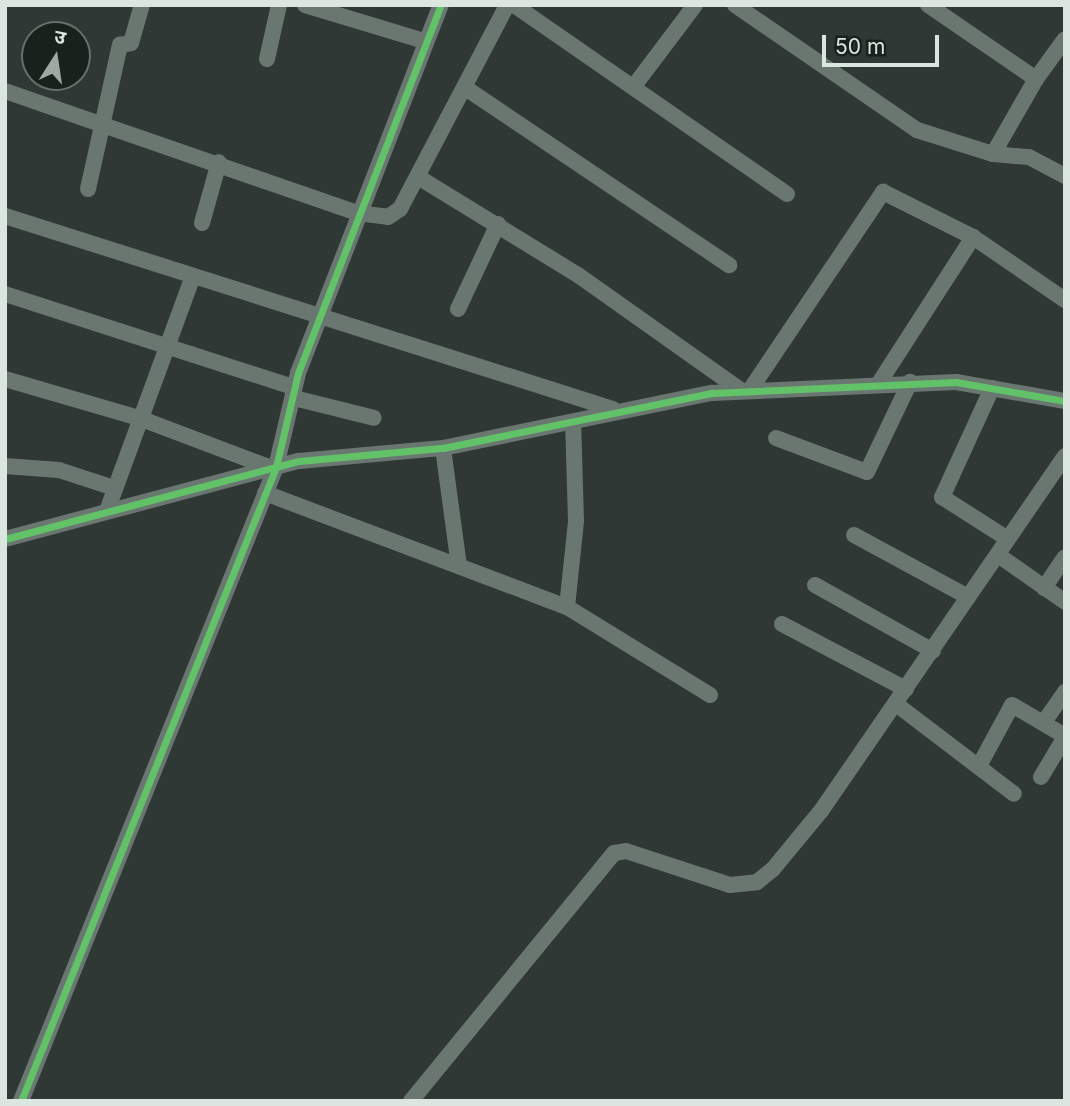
<!DOCTYPE html>
<html>
<head>
<meta charset="utf-8">
<style>
	body { margin:0 }
	#map { position:relative; width:1070px; height:1106px; overflow:hidden; background:#2f3834; font-family:Inter,"Noto Sans Devanagari",sans-serif }
	div>[style] { position:absolute }
	.street>* { height:16px; margin:-8px; padding:0 8px; transform-origin:8px; border-radius:8px; background:#6a7771 }
	.cycleway>* { height:7px; margin:-3.5px; padding:0 3.5px; transform-origin:3.5px; border-radius:3.5px; background:#61c268 }
	span { translate:-50% -50%; white-space:nowrap; text-align:center; line-height:1.15; -webkit-text-stroke:5px #19211d; paint-order:stroke }
	.frame { position:absolute; inset:0; border:7px solid #dce6e1; pointer-events:none }
	.north { position:absolute; left:21px; top:21px; width:70px; height:70px; box-sizing:border-box; background:#19211d; border:2px solid #67706b; border-radius:50%; rotate:12deg; font-size:19px; font-weight:700; line-height:28px; text-align:center; color:#dce6e1 }
	.north::after { content:''; display:block; margin:auto; width:24px; height:32px; background:#9fa9a4; clip-path:polygon(50% 0,100% 100%,50% 72%,0 100%) }
	.scale { position:absolute; left:822px; top:35px; width:117px; height:32px; box-sizing:border-box; border:4px solid #dce6e1; border-top:0; padding-left:9px; font-size:21px; line-height:24px; white-space:nowrap; color:#dce6e1; -webkit-text-stroke:5px #19211d; paint-order:stroke }
</style>
</head>
<body>
<div id="map">
	<div class="street">
		<div style="left:305px;top:5px;width:124px;rotate:16.8deg"></div>
		<div style="left:514px;top:5px;width:332px;rotate:34.7deg"></div>
		<div style="left:735px;top:5px;width:221px;rotate:34.5deg"></div>
		<div style="left:917px;top:130px;width:80px;rotate:17.5deg"></div>
		<div style="left:993px;top:154px;width:36px;rotate:5deg"></div>
		<div style="left:1029px;top:157px;width:41px;rotate:27.8deg"></div>
		<div style="left:928px;top:5px;width:131px;rotate:34.4deg"></div>
		<div style="left:1036px;top:79px;width:86px;rotate:119.8deg"></div>
		<div style="left:267px;top:59px;width:55px;rotate:-77.5deg"></div>
		<div style="left:1036px;top:79px;width:49px;rotate:-54.1deg"></div>
		<div style="left:634px;top:86px;width:101px;rotate:-53deg"></div>
		<div style="left:467px;top:89px;width:316px;rotate:33.9deg"></div>
		<div style="left:5px;top:91px;width:373px;rotate:19.1deg"></div>
		<div style="left:357px;top:213px;width:31px;rotate:7deg"></div>
		<div style="left:388px;top:217px;width:14px;rotate:-34deg"></div>
		<div style="left:400px;top:209px;width:230px;rotate:-62.3deg"></div>
		<div style="left:418px;top:177px;width:188px;rotate:31.5deg"></div>
		<div style="left:578px;top:275px;width:201px;rotate:35.3deg"></div>
		<div style="left:88px;top:189px;width:148px;rotate:-77.5deg"></div>
		<div style="left:120px;top:45px;width:11px;rotate:-10deg"></div>
		<div style="left:131px;top:43px;width:40px;rotate:-74deg"></div>
		<div style="left:5px;top:216px;width:638px;rotate:17.61deg"></div>
		<div style="left:202px;top:223px;width:63px;rotate:-74.4deg"></div>
		<div style="left:5px;top:294px;width:303px;rotate:17.9deg"></div>
		<div style="left:458px;top:309px;width:94px;rotate:-64.8deg"></div>
		<div style="left:5px;top:379px;width:140px;rotate:16.2deg"></div>
		<div style="left:139px;top:418px;width:141px;rotate:20.7deg"></div>
		<div style="left:879px;top:383px;width:174px;rotate:-57.2deg"></div>
		<div style="left:992px;top:388px;width:120px;rotate:114.6deg"></div>
		<div style="left:942px;top:497px;width:78px;rotate:32.5deg"></div>
		<div style="left:750px;top:390px;width:239px;rotate:-56.1deg"></div>
		<div style="left:883px;top:192px;width:101px;rotate:26.6deg"></div>
		<div style="left:973px;top:237px;width:112px;rotate:34.4deg"></div>
		<div style="left:294px;top:398px;width:82px;rotate:14deg"></div>
		<div style="left:776px;top:438px;width:97px;rotate:20.5deg"></div>
		<div style="left:867px;top:472px;width:100px;rotate:-64.5deg"></div>
		<div style="left:443px;top:448px;width:119px;rotate:82.3deg"></div>
		<div style="left:5px;top:466px;width:54px;rotate:4.2deg"></div>
		<div style="left:59px;top:470px;width:58px;rotate:18.1deg"></div>
		<div style="left:265px;top:493px;width:323px;rotate:20.7deg"></div>
		<div style="left:567px;top:607px;width:168px;rotate:31.6deg"></div>
		<div style="left:107px;top:511px;width:247px;rotate:-69.9deg"></div>
		<div style="left:854px;top:535px;width:130px;rotate:28.5deg"></div>
		<div style="left:5px;top:539px;width:304px;rotate:-14.9deg"></div>
		<div style="left:299px;top:461px;width:145px;rotate:-5.2deg"></div>
		<div style="left:443px;top:448px;width:275px;rotate:-11.6deg"></div>
		<div style="left:712px;top:393px;width:244px;rotate:-2.6deg"></div>
		<div style="left:956px;top:382px;width:111px;rotate:9.9deg"></div>
		<div style="left:998px;top:555px;width:82px;rotate:35deg"></div>
		<div style="left:815px;top:585px;width:135px;rotate:29.2deg"></div>
		<div style="left:1044px;top:588px;width:37px;rotate:-56deg"></div>
		<div style="left:567px;top:607px;width:86px;rotate:-84deg"></div>
		<div style="left:576px;top:521px;width:99px;rotate:-91.7deg"></div>
		<div style="left:782px;top:624px;width:140px;rotate:27.7deg"></div>
		<div style="left:896px;top:704px;width:148px;rotate:37.3deg"></div>
		<div style="left:1044px;top:722px;width:37px;rotate:-55deg"></div>
		<div style="left:979px;top:766px;width:69px;rotate:-61.6deg"></div>
		<div style="left:1012px;top:705px;width:61px;rotate:30.3deg"></div>
		<div style="left:1041px;top:777px;width:47px;rotate:-59deg"></div>
		<div style="left:21px;top:1101px;width:683px;rotate:-68.09deg"></div>
		<div style="left:276px;top:467px;width:97px;rotate:-76.8deg"></div>
		<div style="left:298px;top:373px;width:395px;rotate:-68.8deg"></div>
		<div style="left:411px;top:1101px;width:320px;rotate:-50.7deg"></div>
		<div style="left:614px;top:853px;width:12px;rotate:-9deg"></div>
		<div style="left:626px;top:851px;width:109px;rotate:18.1deg"></div>
		<div style="left:730px;top:885px;width:27px;rotate:-6deg"></div>
		<div style="left:757px;top:882px;width:21px;rotate:-39deg"></div>
		<div style="left:773px;top:869px;width:75px;rotate:-50.4deg"></div>
		<div style="left:821px;top:811px;width:431px;rotate:-55.5deg"></div>
	</div>
	<div class="cycleway">
		<div style="left:5px;top:539px;width:304px;rotate:-14.9deg"></div>
		<div style="left:299px;top:461px;width:145px;rotate:-5.2deg"></div>
		<div style="left:443px;top:448px;width:275px;rotate:-11.6deg"></div>
		<div style="left:712px;top:393px;width:244px;rotate:-2.6deg"></div>
		<div style="left:956px;top:382px;width:111px;rotate:9.9deg"></div>
		<div style="left:21px;top:1101px;width:683px;rotate:-68.09deg"></div>
		<div style="left:276px;top:467px;width:97px;rotate:-76.8deg"></div>
		<div style="left:298px;top:373px;width:395px;rotate:-68.8deg"></div>
	</div>
	<div class="frame"></div>
	<div class="north">उ</div>
	<div class="scale">50 m</div>
</div>
</body>
</html>
